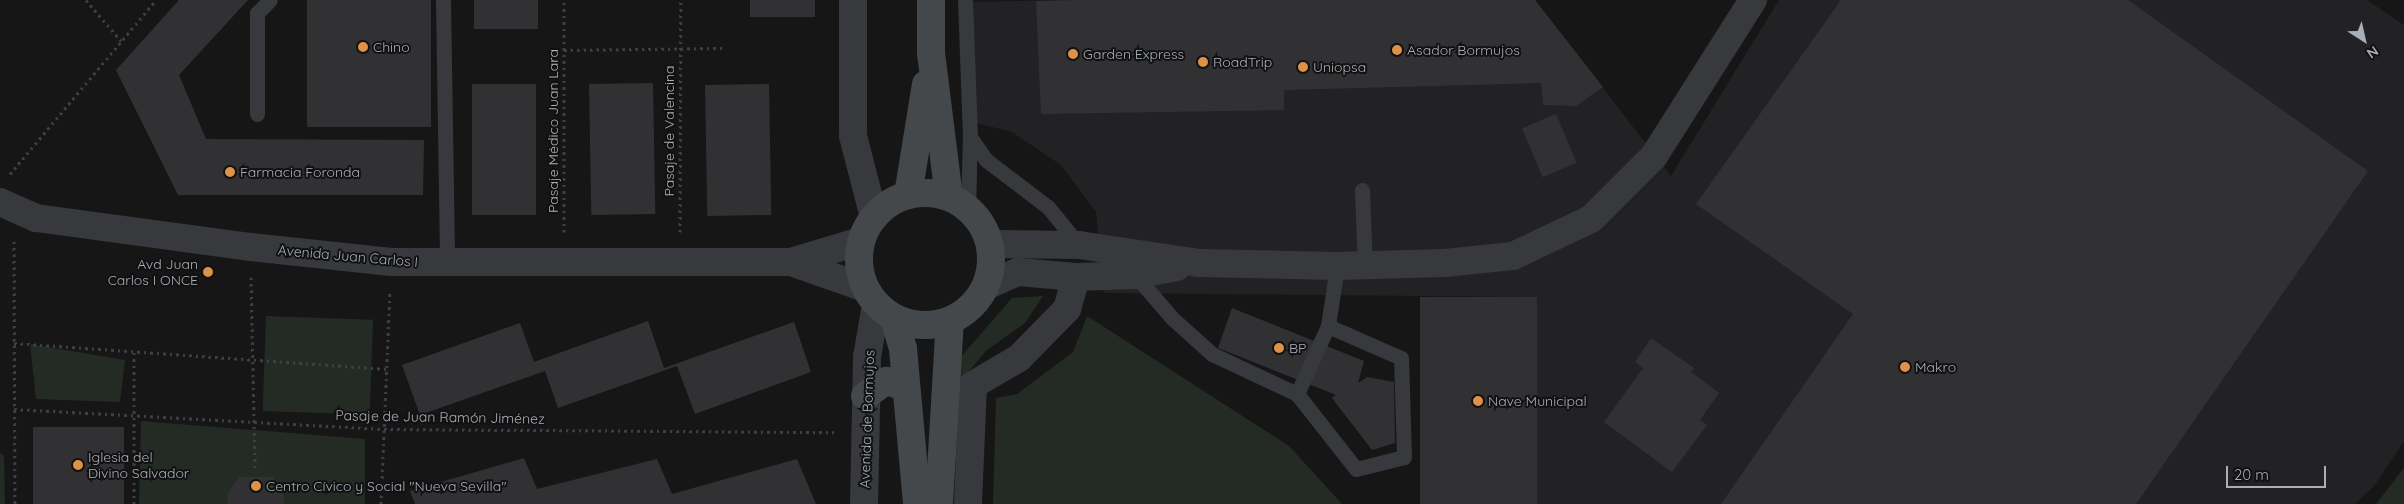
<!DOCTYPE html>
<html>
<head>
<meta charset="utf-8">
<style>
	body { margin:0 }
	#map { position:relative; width:2404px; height:504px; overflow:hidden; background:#161617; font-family:Quicksand,sans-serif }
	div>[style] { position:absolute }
	.built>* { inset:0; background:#222224 }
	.green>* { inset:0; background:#242b24; transform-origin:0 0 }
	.building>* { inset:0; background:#313133; transform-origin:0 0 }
	.path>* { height:3px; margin-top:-1.5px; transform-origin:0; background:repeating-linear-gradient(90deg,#3d4043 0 2.5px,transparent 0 6.5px) }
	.service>* { height:15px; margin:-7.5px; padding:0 7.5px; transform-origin:7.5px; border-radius:7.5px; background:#37393c }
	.minor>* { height:28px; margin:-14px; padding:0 14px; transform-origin:14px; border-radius:14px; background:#37393c }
	.secondary>* { height:28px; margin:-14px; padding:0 14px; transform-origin:14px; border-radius:14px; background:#45484b }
	.secondary>.ring { margin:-14px; padding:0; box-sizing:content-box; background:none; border:28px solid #45484b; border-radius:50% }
	.dots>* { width:14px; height:14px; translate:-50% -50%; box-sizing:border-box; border:2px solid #111112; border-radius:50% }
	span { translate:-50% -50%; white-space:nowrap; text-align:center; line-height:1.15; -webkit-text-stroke:4px #111112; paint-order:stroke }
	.poi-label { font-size:14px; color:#a9afb6 }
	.left { translate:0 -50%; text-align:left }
	.right { translate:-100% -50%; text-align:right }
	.street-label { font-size:14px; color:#a9afb6 }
	.north { position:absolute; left:2339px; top:15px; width:50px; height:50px; -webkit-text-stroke:4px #111112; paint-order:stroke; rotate:145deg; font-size:14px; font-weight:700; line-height:20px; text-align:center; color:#a9afb6 }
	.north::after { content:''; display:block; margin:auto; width:18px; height:22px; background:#a9afb6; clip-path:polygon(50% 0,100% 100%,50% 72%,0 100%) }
	.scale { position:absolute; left:2226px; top:466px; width:100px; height:22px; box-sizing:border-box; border:2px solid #a9afb6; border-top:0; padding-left:6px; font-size:15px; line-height:18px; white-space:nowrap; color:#a9afb6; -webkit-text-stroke:4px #111112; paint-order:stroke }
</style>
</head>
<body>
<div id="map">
	<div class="built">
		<div style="clip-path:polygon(1079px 0,1535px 0,1671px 176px,1779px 0,2367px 0,2404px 25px,2404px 441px,2374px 486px,2355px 504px,1535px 504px,1537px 297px,1104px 293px,1096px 212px,1061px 165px,1012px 132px,964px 120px,965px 2px)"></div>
	</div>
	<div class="green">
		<div style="clip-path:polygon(1043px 296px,1025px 323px,987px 350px,964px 377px,959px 504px,956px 411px,959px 359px,1012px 298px)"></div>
		<div style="left:266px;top:316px;width:107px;height:95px;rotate:2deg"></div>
		<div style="clip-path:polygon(1087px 316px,1289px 446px,1342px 504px,993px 504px,996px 398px,1017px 394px,1073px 352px)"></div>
		<div style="clip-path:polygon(30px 344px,125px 360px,120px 402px,36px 399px)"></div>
		<div style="clip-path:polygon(141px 421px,365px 439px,365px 504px,139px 504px)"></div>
		<div style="clip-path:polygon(0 453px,4px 455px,5px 504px,0 504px)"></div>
		<div style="clip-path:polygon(2404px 468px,2404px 504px,2376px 504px)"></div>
	</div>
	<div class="building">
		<div style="clip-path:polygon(179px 0,248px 0,179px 75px,206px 139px,424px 140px,423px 195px,178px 195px,116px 70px)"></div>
		<div style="left:307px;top:0;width:124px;height:127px"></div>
		<div style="left:474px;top:0;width:64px;height:29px"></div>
		<div style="left:750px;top:0;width:65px;height:17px"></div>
		<div style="clip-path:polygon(1079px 0,1535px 0,1603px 87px,1576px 106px,1543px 105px,1541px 83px,1284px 90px,1284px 110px,1041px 114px,1036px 1px)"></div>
		<div style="clip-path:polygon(1841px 0,2128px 0,2368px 171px,2136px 504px,1721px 504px,1853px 314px,1696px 204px)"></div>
		<div style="left:653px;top:83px;width:131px;height:64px;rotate:89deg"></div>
		<div style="left:536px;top:84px;width:131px;height:64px;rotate:90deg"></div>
		<div style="left:769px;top:84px;width:131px;height:64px;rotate:89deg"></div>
		<div style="left:1556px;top:114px;width:53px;height:37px;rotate:67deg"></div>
		<div style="left:1420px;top:297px;width:117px;height:207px"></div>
		<div style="clip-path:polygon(1232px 308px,1364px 361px,1358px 383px,1367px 377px,1394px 382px,1395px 443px,1372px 450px,1332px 398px,1336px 395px,1218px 348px)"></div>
		<div style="clip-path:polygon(648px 321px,664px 368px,794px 322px,811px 372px,695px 414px,677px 366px,558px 408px,545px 371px,420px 415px,402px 365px,520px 323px,534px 362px)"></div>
		<div style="clip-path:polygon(1651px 338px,1694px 368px,1691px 372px,1719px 393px,1700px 420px,1707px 425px,1672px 472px,1604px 422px,1643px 368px,1635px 362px)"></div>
		<div style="left:33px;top:427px;width:91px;height:77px"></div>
		<div style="clip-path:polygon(524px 458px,537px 489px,657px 459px,672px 494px,797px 459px,816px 504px,415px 504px,410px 491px)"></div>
		<div style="clip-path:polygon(239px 477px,273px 477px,284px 496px,284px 504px,228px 504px,227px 495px)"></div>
	</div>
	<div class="path">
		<div style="left:86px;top:0;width:54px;rotate:49.5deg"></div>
		<div style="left:564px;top:50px;width:160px;rotate:-0.7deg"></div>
		<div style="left:10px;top:174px;width:227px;rotate:-50deg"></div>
		<div style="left:564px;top:232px;width:232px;rotate:-90deg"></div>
		<div style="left:680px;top:232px;width:232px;rotate:-89.8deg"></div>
		<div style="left:14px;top:241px;width:263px;rotate:89.8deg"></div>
		<div style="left:251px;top:277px;width:192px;rotate:88.8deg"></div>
		<div style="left:14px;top:343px;width:374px;rotate:4deg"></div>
		<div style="left:14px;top:409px;width:371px;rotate:3.1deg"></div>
		<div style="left:384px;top:429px;width:450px;rotate:0.4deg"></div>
		<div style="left:134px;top:504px;width:152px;rotate:-90deg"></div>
		<div style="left:381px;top:504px;width:212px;rotate:-87.6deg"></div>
	</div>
	<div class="service">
		<div style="left:443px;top:0;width:262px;rotate:89.1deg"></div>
		<div style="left:965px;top:0;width:137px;rotate:87.9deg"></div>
		<div style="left:970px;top:137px;width:71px;rotate:91.6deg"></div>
		<div style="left:257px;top:114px;width:101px;rotate:-90deg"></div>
		<div style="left:257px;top:13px;width:18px;rotate:-45deg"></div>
		<div style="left:970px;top:137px;width:28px;rotate:55deg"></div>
		<div style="left:986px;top:160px;width:78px;rotate:37.2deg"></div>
		<div style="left:1048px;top:207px;width:49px;rotate:50.8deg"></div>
		<div style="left:1362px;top:190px;width:77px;rotate:87.8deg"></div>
		<div style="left:1135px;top:275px;width:57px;rotate:49.3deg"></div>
		<div style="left:1172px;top:318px;width:54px;rotate:42deg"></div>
		<div style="left:1212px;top:354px;width:94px;rotate:25.2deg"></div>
		<div style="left:1297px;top:394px;width:75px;rotate:-65.5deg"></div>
		<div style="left:1328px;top:326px;width:61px;rotate:-81.5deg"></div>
		<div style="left:1297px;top:394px;width:95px;rotate:51.8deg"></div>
		<div style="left:1356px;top:469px;width:49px;rotate:-14deg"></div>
		<div style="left:1404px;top:457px;width:99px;rotate:-91.7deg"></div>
		<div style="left:1401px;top:358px;width:80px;rotate:-156.3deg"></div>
	</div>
	<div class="minor">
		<div style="left:853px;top:0;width:136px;rotate:90deg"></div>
		<div style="left:853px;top:136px;width:84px;rotate:75.5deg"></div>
		<div style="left:0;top:202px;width:39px;rotate:24deg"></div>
		<div style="left:36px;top:218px;width:217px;rotate:7.7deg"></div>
		<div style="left:251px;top:247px;width:141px;rotate:6.1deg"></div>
		<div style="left:391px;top:262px;width:400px"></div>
		<div style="left:791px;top:262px;width:78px;rotate:19.4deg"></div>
		<div style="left:990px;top:244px;width:89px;rotate:0.6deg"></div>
		<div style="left:1079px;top:245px;width:120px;rotate:8.6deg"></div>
		<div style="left:1198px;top:263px;width:139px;rotate:1.2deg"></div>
		<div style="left:1337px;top:266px;width:108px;rotate:-1.6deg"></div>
		<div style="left:1445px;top:263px;width:68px;rotate:-5.9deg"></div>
		<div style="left:1513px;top:256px;width:86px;rotate:-25.4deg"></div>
		<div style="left:1591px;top:219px;width:89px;rotate:-45deg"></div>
		<div style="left:1654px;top:156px;width:185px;rotate:-57.6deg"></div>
		<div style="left:791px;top:262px;width:73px;rotate:-16.7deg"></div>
		<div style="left:986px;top:286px;width:35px;rotate:-24deg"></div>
		<div style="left:1018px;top:272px;width:58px;rotate:4.9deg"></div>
		<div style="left:1076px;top:277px;width:59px;rotate:-1.9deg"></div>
		<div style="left:1135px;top:275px;width:43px;rotate:-10.8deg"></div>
		<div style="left:864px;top:504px;width:147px;rotate:-88.8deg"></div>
		<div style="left:867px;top:357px;width:53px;rotate:-80.2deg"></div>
		<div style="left:968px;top:504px;width:119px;rotate:-87.6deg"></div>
		<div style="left:973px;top:385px;width:53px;rotate:-30.4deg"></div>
		<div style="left:1019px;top:358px;width:69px;rotate:-45.6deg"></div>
		<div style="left:1067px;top:309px;width:33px;rotate:-74deg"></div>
	</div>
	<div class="secondary">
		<div style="left:931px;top:0;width:53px;rotate:90deg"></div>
		<div style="left:931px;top:53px;width:145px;rotate:82.9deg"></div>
		<div class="ring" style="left:859px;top:193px;width:104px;height:104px"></div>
		<div style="left:908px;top:195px;width:112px;rotate:-80.8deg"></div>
		<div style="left:894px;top:319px;width:31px;rotate:73deg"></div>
		<div style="left:903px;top:349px;width:156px;rotate:84.8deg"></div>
		<div style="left:865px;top:396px;width:26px;rotate:-36deg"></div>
		<div style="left:886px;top:381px;width:21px;rotate:17deg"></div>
		<div style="left:939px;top:504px;width:183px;rotate:-86.6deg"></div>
	</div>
	<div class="dots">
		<div style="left:363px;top:47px;background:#dd9248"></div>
		<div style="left:1397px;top:50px;background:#dd9248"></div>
		<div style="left:1073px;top:54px;background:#dd9248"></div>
		<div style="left:1203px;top:62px;background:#dd9248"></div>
		<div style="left:1303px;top:67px;background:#dd9248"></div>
		<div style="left:230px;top:172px;background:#dd9248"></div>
		<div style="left:208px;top:272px;background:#dd9248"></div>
		<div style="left:1279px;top:348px;background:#dd9248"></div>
		<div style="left:1905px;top:367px;background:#dd9248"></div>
		<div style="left:1478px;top:401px;background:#dd9248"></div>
		<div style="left:78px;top:465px;background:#dd9248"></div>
		<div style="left:256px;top:486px;background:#dd9248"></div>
	</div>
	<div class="poi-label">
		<span class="left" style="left:373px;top:47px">Chino</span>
		<span class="left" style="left:1407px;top:50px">Asador Bormujos</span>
		<span class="left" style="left:1083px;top:54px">Garden Express</span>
		<span class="left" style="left:1213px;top:62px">RoadTrip</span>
		<span class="left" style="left:1313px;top:67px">Uniopsa</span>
		<span class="left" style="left:240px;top:172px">Farmacia Foronda</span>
		<span class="right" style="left:198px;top:272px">Avd Juan<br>Carlos I ONCE</span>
		<span class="left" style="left:1289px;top:348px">BP</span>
		<span class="left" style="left:1915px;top:367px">Makro</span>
		<span class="left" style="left:1488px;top:401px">Nave Municipal</span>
		<span class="left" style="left:88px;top:465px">Iglesia del<br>Divino Salvador</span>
		<span class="left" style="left:266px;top:486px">Centro Cívico y Social "Nueva Sevilla"</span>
	</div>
	<div class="street-label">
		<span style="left:553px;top:131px;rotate:-90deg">Pasaje Médico Juan Lara</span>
		<span style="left:669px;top:131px;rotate:-90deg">Pasaje de Valencina</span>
		<span style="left:348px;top:256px;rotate:5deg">Avenida Juan Carlos I</span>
		<span style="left:440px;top:417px;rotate:1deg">Pasaje de Juan Ramón Jiménez</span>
		<span style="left:867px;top:419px;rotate:-88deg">Avenida de Bormujos</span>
	</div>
	<div class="north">N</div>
	<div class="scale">20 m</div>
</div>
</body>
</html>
